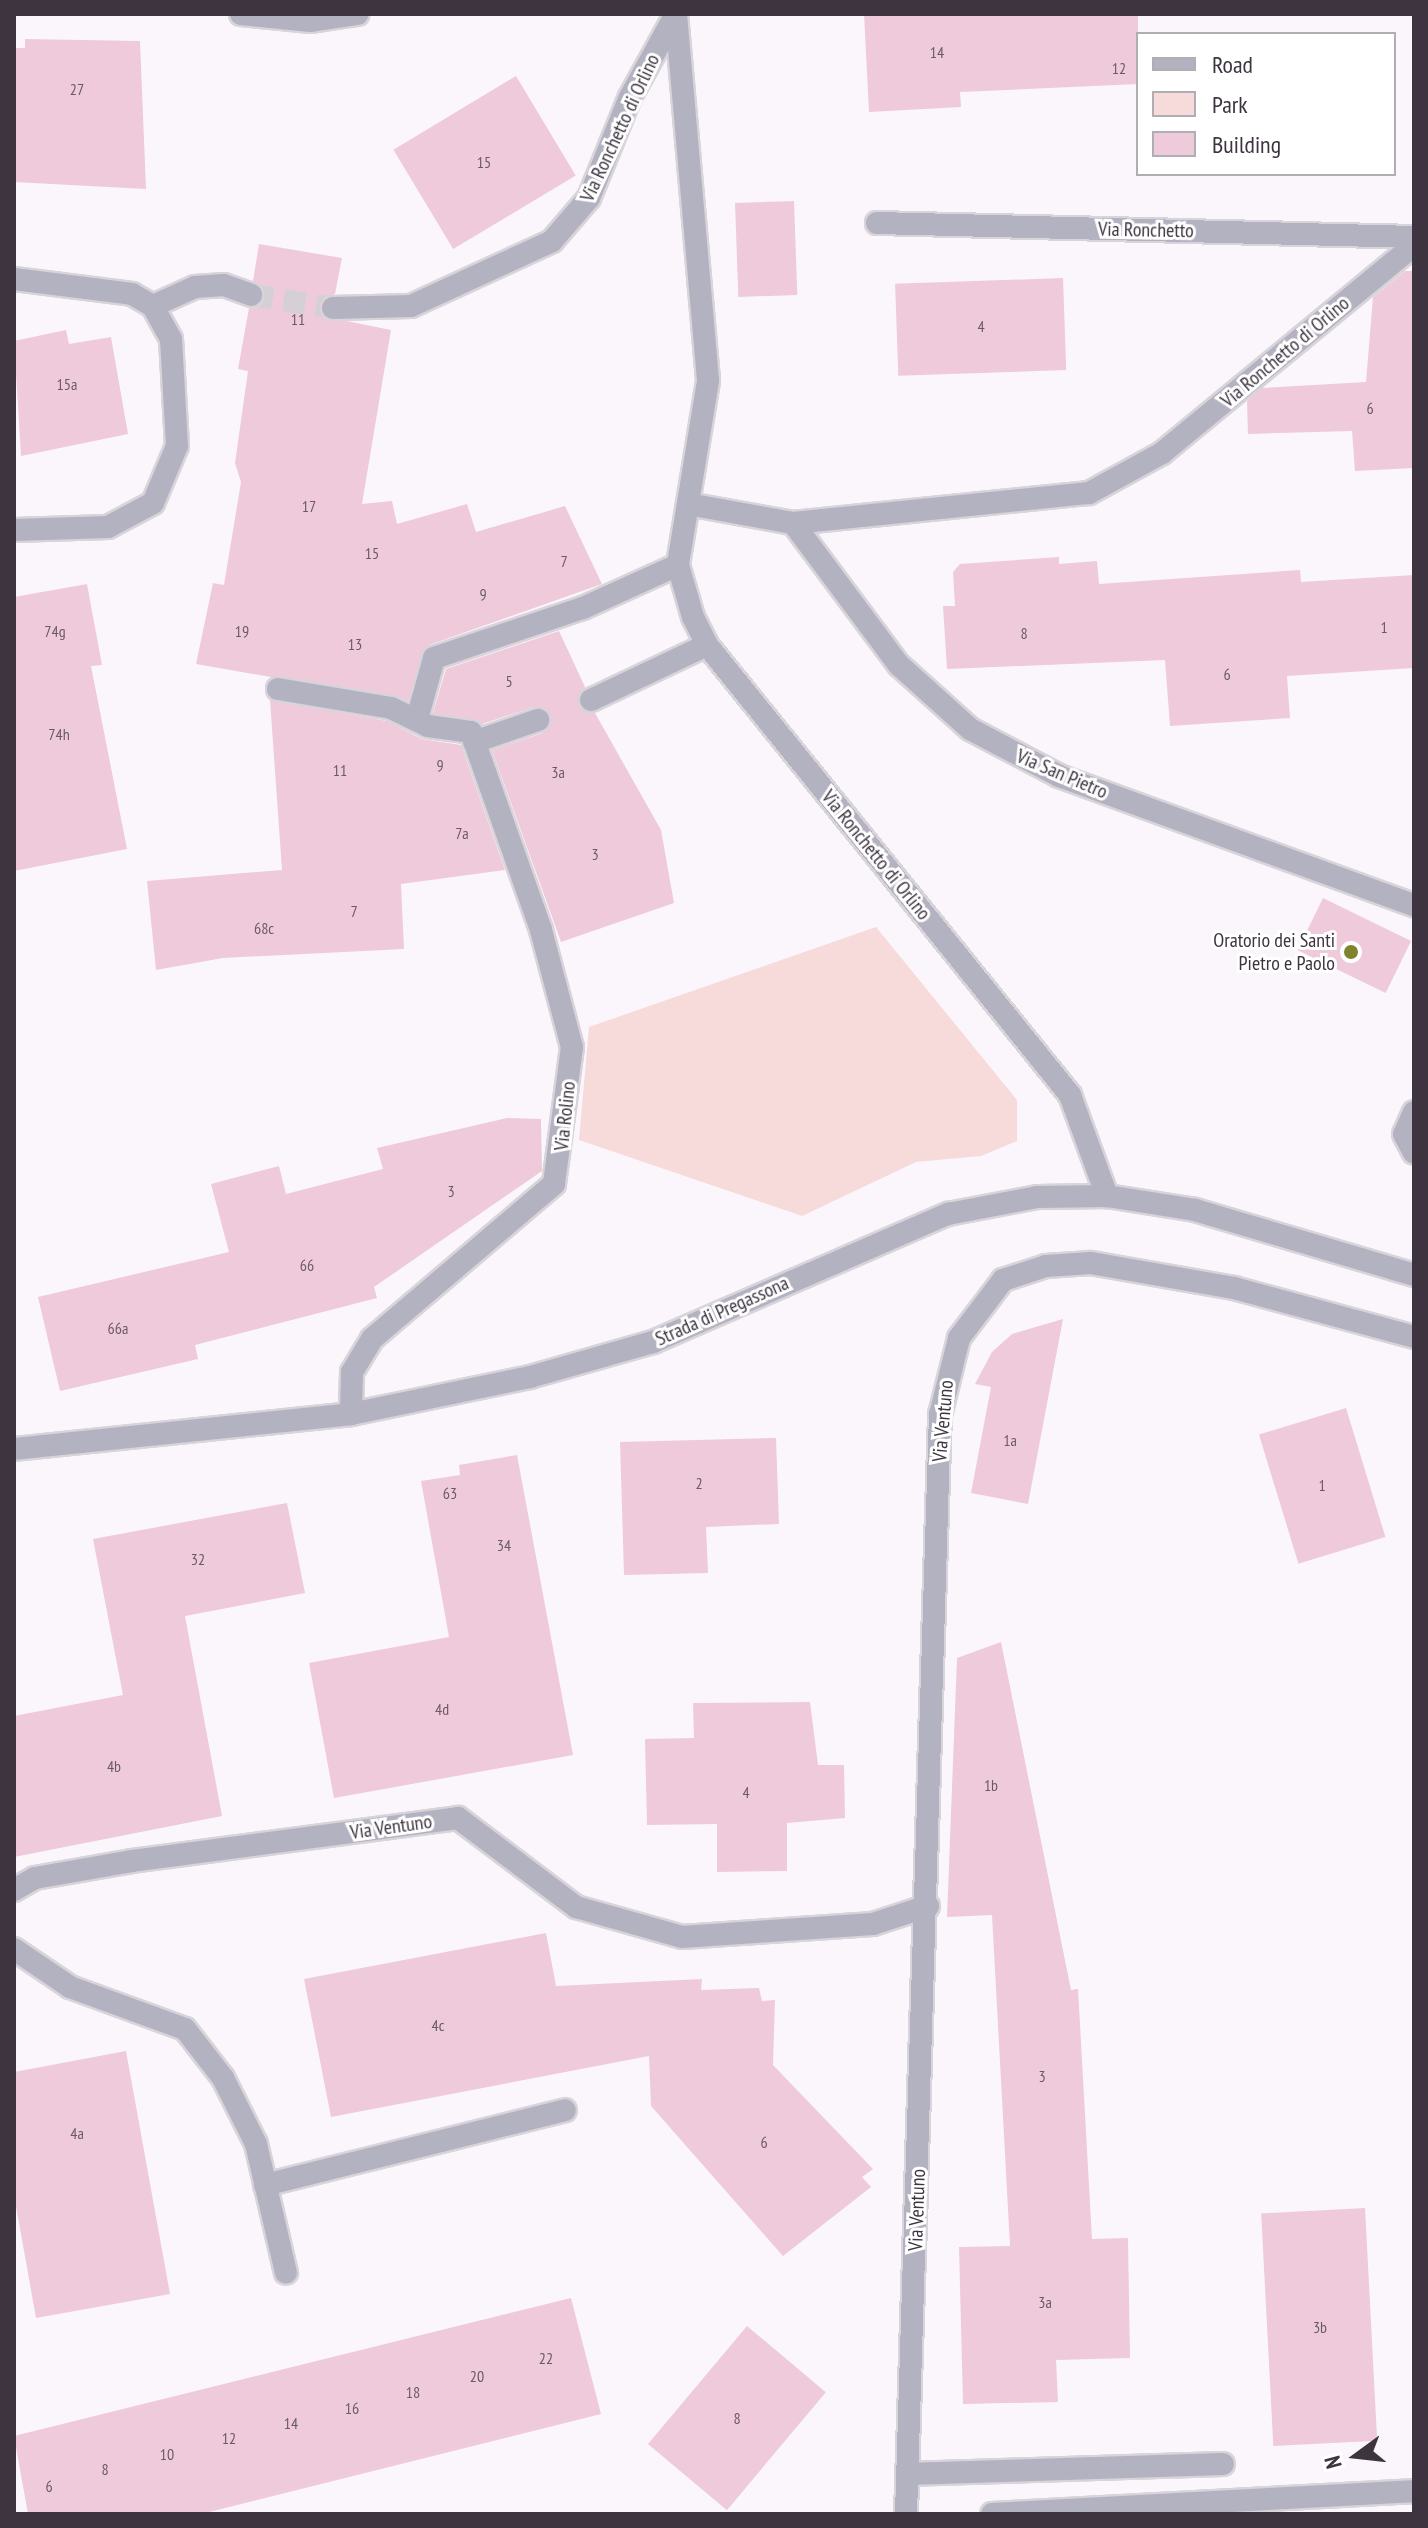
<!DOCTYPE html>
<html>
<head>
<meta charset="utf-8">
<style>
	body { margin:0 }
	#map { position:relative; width:1428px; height:2528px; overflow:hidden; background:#fbf6fc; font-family:"PT Sans Narrow",sans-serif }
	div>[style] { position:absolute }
	.green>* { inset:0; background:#f7dada }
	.building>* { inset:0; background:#efcadb; transform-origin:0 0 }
	.minor-tunnel>* { height:22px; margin-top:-11px; transform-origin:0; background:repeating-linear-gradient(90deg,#d5cfd6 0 22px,transparent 0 33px) }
	.roads { filter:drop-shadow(2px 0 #d9d3da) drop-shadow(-2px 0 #d9d3da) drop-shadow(0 2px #d9d3da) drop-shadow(0 -2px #d9d3da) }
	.service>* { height:22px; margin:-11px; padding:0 11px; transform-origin:11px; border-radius:11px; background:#b3b2c1 }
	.minor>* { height:22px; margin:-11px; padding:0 11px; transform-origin:11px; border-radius:11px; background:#b3b2c1 }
	.tertiary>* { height:22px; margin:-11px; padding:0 11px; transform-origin:11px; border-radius:11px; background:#b3b2c1 }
	.dots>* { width:22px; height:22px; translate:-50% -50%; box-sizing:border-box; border:4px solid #fff; border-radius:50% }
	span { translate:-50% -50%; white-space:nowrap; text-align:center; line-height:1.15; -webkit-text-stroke:6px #fff; paint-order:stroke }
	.number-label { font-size:16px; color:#6a5a67 }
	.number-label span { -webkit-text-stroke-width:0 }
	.street-label { font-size:20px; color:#3d3440 }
	.poi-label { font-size:20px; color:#3d3440 }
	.right { translate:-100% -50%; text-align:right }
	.frame { position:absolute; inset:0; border:16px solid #3d3440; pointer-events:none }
	.legend { position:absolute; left:1136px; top:32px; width:260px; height:144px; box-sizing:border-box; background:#fff; border:2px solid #b1aeb3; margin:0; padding:10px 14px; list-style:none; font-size:24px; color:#3d3440 }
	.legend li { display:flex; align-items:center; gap:16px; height:40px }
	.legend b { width:40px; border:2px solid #b1aeb3 }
	.north { position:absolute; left:1316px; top:2416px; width:80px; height:80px; -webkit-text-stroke:6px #fff; paint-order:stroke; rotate:255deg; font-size:22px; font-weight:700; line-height:32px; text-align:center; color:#3d3440 }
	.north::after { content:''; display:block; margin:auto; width:28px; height:36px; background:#3d3440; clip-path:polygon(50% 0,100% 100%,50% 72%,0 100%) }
</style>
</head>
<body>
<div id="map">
	<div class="green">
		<div style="clip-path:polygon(876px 927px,1017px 1100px,1017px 1141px,981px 1156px,916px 1162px,802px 1216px,579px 1140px,589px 1027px)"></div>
	</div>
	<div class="building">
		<div style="clip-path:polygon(864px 14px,1138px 14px,1138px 84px,960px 92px,961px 107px,869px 112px)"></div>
		<div style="clip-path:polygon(25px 39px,140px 41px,146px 189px,14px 182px,14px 48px,25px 48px)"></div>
		<div style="left:516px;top:76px;width:116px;height:143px;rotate:59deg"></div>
		<div style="left:794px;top:201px;width:94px;height:59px;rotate:88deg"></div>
		<div style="clip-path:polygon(259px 244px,342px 258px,335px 294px,320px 302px,322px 316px,391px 330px,362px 504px,392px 501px,397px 524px,467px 504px,476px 532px,565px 506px,602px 584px,429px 645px,408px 701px,196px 664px,213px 583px,224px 585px,241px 482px,235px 463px,248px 371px,238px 369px,249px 308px,264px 299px,253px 281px)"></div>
		<div style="clip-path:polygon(1405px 271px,1414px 271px,1414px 468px,1355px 471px,1352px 431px,1248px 434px,1247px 401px,1262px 388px,1366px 382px,1373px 297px)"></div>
		<div style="left:1063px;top:278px;width:92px;height:168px;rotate:88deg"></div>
		<div style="clip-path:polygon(66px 330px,69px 344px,111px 337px,128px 434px,21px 456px,14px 341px)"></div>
		<div style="clip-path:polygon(1059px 557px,1059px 564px,1097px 561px,1099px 584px,1300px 570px,1301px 582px,1414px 575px,1414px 668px,1287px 676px,1290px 718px,1170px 726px,1165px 660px,947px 669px,943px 606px,955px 606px,953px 572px,960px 564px)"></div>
		<div style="clip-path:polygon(87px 584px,102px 665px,91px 666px,127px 849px,14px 871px,14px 597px)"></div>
		<div style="clip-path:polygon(559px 631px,585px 687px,579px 707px,595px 713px,661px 830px,674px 903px,561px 942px,492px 750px,543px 733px,551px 715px,534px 707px,482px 724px,433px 713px,446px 669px)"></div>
		<div style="clip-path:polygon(270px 700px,387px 721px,422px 739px,461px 745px,505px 870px,401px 884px,404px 949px,223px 958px,156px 970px,147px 881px,282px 870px)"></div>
		<div style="left:1323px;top:898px;width:98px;height:58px;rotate:26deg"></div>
		<div style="clip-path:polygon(507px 1118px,541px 1119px,542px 1171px,374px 1287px,377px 1298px,195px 1345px,198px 1359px,60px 1391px,38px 1297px,229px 1252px,211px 1184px,279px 1166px,286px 1194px,383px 1169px,377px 1148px)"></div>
		<div style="clip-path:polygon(1063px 1319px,1028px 1504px,971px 1493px,991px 1387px,975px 1384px,992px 1352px,1012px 1334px)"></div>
		<div style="left:1346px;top:1408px;width:135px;height:91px;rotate:73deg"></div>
		<div style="clip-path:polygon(776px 1438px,779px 1524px,706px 1527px,708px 1573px,624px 1575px,620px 1442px)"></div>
		<div style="clip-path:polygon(517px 1455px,573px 1755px,334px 1798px,309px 1663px,449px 1637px,421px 1481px,460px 1475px,459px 1465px)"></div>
		<div style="clip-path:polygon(287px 1503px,305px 1593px,185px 1616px,222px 1816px,14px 1857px,14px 1716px,123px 1695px,93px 1539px)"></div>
		<div style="clip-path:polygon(1001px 1642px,1071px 1990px,1078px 1989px,1092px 2239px,1128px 2238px,1130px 2358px,1056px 2360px,1058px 2402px,963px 2404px,959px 2247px,1010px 2246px,992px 1915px,947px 1917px,957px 1658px)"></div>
		<div style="clip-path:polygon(810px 1702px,818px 1765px,844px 1765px,845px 1818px,787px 1823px,787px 1871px,717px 1872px,717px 1824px,647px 1825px,645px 1739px,694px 1738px,693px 1703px)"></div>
		<div style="clip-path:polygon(546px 1933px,556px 1986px,702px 1979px,701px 1990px,759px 1988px,762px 2001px,775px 2000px,773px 2065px,873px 2169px,862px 2177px,871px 2187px,783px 2256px,651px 2106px,649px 2056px,331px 2117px,304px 1979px)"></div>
		<div style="clip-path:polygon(126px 2051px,170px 2294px,36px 2318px,14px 2195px,14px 2072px)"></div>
		<div style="left:1365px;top:2208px;width:233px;height:104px;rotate:87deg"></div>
		<div style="clip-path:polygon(571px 2298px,601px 2414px,201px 2514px,28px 2514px,14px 2436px)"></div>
		<div style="left:747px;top:2326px;width:103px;height:154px;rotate:40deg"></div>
	</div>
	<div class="minor-tunnel">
		<div style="left:251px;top:295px;width:83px;rotate:9deg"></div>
	</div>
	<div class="roads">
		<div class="service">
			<div style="left:877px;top:223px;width:537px;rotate:1.49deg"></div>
			<div style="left:278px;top:689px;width:115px;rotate:9.5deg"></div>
			<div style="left:391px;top:708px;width:41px;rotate:25.9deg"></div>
			<div style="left:428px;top:726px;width:43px;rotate:7.9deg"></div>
			<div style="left:471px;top:732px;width:210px;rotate:70.5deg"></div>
			<div style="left:541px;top:930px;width:121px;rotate:75.2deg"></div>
			<div style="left:572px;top:1047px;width:138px;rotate:97.5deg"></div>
			<div style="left:554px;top:1184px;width:239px;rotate:139.6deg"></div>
			<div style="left:372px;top:1339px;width:39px;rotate:121deg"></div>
			<div style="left:352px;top:1372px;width:42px;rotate:91.4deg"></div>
			<div style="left:591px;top:700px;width:128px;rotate:-25.4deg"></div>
			<div style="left:417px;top:719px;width:63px;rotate:-74.4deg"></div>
			<div style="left:434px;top:658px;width:157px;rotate:-18.6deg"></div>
			<div style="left:583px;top:608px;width:104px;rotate:-24.4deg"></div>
			<div style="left:474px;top:742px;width:68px;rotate:-19deg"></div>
			<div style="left:14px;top:1890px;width:24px;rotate:-30deg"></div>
			<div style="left:35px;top:1878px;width:98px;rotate:-9.9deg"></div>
			<div style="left:132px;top:1861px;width:329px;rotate:-7.5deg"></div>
			<div style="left:458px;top:1818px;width:148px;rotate:37deg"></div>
			<div style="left:576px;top:1907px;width:110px;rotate:15.8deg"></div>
			<div style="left:682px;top:1937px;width:191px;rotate:-3.9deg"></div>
			<div style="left:873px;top:1924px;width:58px;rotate:-18.1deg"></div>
			<div style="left:14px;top:1949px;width:68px;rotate:34.2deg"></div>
			<div style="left:70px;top:1987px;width:122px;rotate:20.1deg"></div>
			<div style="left:185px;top:2029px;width:62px;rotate:52.2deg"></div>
			<div style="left:223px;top:2078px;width:74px;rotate:63.4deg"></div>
			<div style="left:256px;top:2144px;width:132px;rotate:76.9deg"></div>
			<div style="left:265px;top:2185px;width:309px;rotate:-14deg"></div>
			<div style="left:907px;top:2474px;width:316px;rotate:-1.8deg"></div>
			<div style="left:992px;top:2514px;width:423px;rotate:-3.1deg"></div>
		</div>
		<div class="minor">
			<div style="left:241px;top:14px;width:70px;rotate:5.7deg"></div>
			<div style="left:311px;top:21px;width:47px;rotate:-8.7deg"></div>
			<div style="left:676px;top:14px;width:368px;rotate:85deg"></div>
			<div style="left:708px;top:381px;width:186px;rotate:99.3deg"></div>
			<div style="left:678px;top:565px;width:54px;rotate:73.9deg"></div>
			<div style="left:693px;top:617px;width:31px;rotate:63deg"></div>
			<div style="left:707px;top:645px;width:578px;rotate:51.11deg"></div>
			<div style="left:1070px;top:1095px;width:108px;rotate:69.9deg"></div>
			<div style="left:14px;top:279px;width:119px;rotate:7.2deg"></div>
			<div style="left:132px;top:294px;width:24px;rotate:30deg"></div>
			<div style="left:153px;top:306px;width:46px;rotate:-24.3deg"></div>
			<div style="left:195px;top:287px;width:29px;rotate:-4deg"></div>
			<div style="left:224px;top:285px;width:29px;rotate:20deg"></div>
			<div style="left:333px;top:308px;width:78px;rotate:-1.5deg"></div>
			<div style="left:411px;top:306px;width:155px;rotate:-24.7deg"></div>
			<div style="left:552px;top:241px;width:57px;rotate:-49.3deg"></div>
			<div style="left:589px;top:198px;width:109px;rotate:-67.9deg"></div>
			<div style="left:630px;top:97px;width:95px;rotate:-61deg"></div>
			<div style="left:688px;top:504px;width:107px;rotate:10.3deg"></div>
			<div style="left:793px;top:523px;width:298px;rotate:-5.8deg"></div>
			<div style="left:1089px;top:493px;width:83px;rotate:-28.7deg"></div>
			<div style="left:1162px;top:453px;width:327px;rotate:-39.5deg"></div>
			<div style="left:793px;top:523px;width:177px;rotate:53.3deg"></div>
			<div style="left:899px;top:665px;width:96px;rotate:42deg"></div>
			<div style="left:970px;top:729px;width:101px;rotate:27.8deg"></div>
			<div style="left:1059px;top:776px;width:378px;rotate:20deg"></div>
			<div style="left:14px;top:530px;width:94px;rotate:-1.8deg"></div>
			<div style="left:108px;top:527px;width:51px;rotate:-28.1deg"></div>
			<div style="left:153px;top:503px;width:62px;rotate:-67.2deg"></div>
			<div style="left:177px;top:446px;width:107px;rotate:-93.2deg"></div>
			<div style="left:171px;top:339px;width:38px;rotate:-119deg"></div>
			<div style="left:1414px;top:1112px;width:24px;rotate:114deg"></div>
			<div style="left:1404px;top:1134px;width:21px;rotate:62deg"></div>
			<div style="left:906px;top:2514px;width:1100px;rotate:-88.23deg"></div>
			<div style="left:940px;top:1415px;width:79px;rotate:-76.1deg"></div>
			<div style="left:959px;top:1338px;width:73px;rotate:-52.8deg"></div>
			<div style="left:1003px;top:1280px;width:45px;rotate:-18deg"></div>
			<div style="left:1046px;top:1266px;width:45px;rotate:-3.8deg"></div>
			<div style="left:1091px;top:1263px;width:145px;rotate:9.9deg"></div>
			<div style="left:1234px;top:1288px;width:187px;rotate:15.2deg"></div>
		</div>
		<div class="tertiary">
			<div style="left:14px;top:1449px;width:339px;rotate:-5.9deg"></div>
			<div style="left:351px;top:1414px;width:183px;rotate:-11.7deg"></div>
			<div style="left:530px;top:1377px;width:128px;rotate:-15.9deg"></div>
			<div style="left:653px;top:1342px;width:322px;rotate:-23.5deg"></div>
			<div style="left:948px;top:1214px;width:91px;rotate:-10.8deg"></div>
			<div style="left:1037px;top:1197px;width:70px;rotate:-0.8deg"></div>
			<div style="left:1107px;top:1196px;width:89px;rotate:9deg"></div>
			<div style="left:1195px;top:1210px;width:228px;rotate:16.5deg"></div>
		</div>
	</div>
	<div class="dots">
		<div style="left:1351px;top:952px;background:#7f832e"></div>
	</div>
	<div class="number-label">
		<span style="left:937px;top:52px">14</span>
		<span style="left:1119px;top:68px">12</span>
		<span style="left:77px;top:89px">27</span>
		<span style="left:484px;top:162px">15</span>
		<span style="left:298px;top:319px">11</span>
		<span style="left:981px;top:326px">4</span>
		<span style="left:67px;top:384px">15a</span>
		<span style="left:1370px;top:408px">6</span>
		<span style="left:309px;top:506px">17</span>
		<span style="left:372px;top:553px">15</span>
		<span style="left:564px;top:561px">7</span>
		<span style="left:483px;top:594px">9</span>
		<span style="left:1384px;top:627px">1</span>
		<span style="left:55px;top:631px">74g</span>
		<span style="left:242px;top:631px">19</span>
		<span style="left:1024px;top:633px">8</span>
		<span style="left:355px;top:644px">13</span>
		<span style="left:1227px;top:674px">6</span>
		<span style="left:509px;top:681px">5</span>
		<span style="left:59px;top:734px">74h</span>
		<span style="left:440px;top:765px">9</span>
		<span style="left:340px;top:770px">11</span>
		<span style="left:558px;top:772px">3a</span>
		<span style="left:462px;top:833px">7a</span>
		<span style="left:595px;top:854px">3</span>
		<span style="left:354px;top:911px">7</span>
		<span style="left:264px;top:928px">68c</span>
		<span style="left:451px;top:1191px">3</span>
		<span style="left:307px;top:1265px">66</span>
		<span style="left:118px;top:1328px">66a</span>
		<span style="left:1010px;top:1440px">1a</span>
		<span style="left:699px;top:1483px">2</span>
		<span style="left:1322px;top:1485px">1</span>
		<span style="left:450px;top:1493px">63</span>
		<span style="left:504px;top:1545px">34</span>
		<span style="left:198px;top:1559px">32</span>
		<span style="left:442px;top:1709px">4d</span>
		<span style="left:114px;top:1766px">4b</span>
		<span style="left:991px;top:1785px">1b</span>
		<span style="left:746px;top:1792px">4</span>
		<span style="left:438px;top:2025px">4c</span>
		<span style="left:1042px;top:2076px">3</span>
		<span style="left:77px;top:2133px">4a</span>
		<span style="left:764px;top:2142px">6</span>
		<span style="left:1045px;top:2302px">3a</span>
		<span style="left:1320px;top:2327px">3b</span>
		<span style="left:546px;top:2358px">22</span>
		<span style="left:477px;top:2376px">20</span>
		<span style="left:413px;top:2392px">18</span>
		<span style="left:352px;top:2408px">16</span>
		<span style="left:737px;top:2418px">8</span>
		<span style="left:291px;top:2423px">14</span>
		<span style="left:229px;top:2438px">12</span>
		<span style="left:167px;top:2454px">10</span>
		<span style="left:105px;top:2469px">8</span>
		<span style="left:49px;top:2486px">6</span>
	</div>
	<div class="street-label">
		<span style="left:620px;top:128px;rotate:-65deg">Via Ronchetto di Orlino</span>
		<span style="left:1146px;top:230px;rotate:1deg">Via Ronchetto</span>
		<span style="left:1285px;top:352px;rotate:-40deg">Via Ronchetto di Orlino</span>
		<span style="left:1062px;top:774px;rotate:23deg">Via San Pietro</span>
		<span style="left:876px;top:855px;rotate:51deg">Via Ronchetto di Orlino</span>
		<span style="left:565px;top:1116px;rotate:-84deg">Via Rolino</span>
		<span style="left:722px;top:1311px;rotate:-24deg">Strada di Pregassona</span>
		<span style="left:943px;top:1421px;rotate:-85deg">Via Ventuno</span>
		<span style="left:391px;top:1827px;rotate:-8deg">Via Ventuno</span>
		<span style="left:917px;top:2210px;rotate:-88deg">Via Ventuno</span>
	</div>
	<div class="poi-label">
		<span class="right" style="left:1335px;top:952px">Oratorio dei Santi<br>Pietro e Paolo</span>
	</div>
	<div class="frame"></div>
	<ul class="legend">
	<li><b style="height:10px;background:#b3b2c1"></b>Road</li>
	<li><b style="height:22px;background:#f7dada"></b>Park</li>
	<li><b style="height:22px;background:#efcadb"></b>Building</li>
	</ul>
	<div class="north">N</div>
</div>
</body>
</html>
